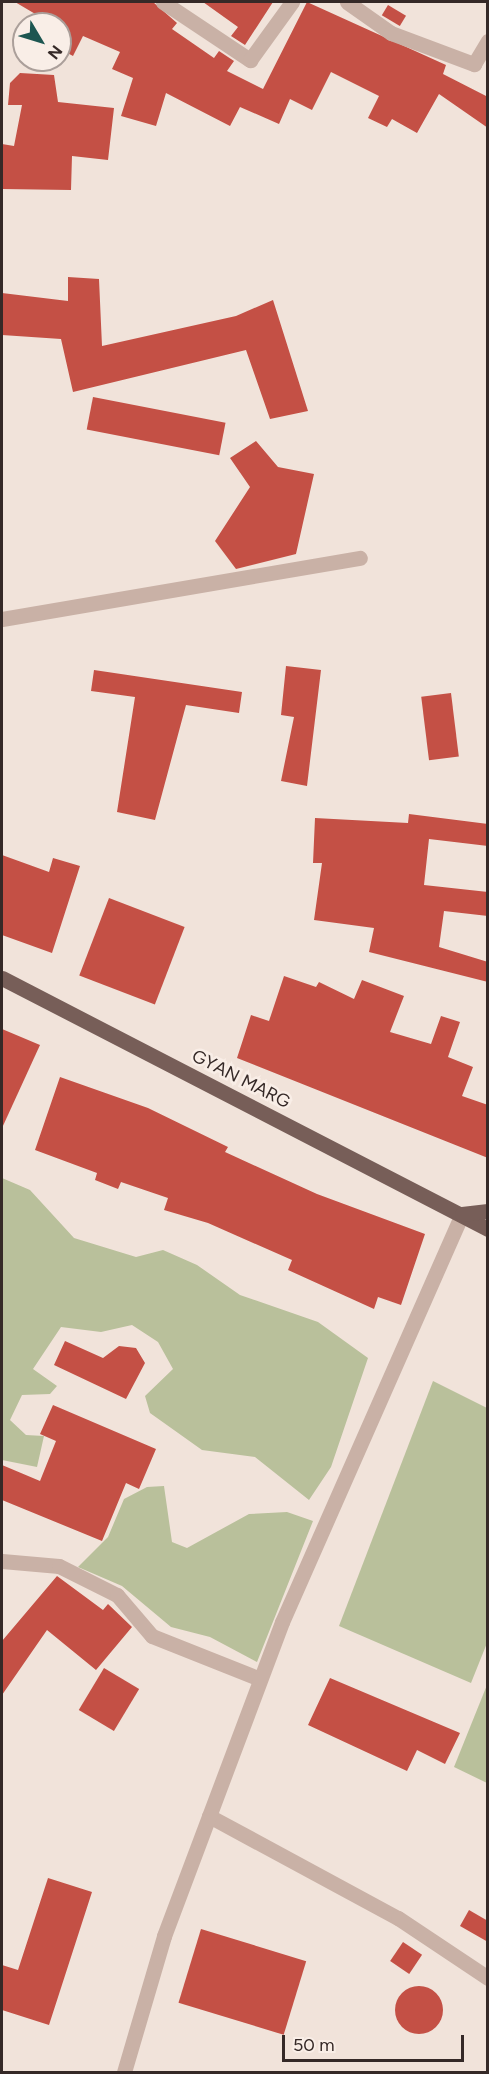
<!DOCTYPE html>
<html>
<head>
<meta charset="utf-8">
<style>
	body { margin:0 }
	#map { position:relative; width:489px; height:2074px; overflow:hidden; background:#f1e3da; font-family:Figtree,sans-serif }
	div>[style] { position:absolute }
	.green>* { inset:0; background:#b9c09b }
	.building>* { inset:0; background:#c45045; transform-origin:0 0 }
	.round { border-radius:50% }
	.minor>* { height:15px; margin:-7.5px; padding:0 7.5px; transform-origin:7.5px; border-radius:7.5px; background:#c9b1a6 }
	.major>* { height:15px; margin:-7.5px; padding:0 7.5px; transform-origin:7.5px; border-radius:7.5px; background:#775e58 }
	span { translate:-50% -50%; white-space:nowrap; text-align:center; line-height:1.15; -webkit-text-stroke:5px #f9eee7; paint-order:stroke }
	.street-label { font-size:18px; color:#352927 }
	.frame { position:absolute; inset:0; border:3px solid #352927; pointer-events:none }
	.north { position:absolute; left:12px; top:12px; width:60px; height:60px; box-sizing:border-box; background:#f9eee7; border:2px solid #ab9f9a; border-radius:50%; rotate:128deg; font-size:16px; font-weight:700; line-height:24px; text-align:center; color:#352927 }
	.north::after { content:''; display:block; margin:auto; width:21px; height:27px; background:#1d5651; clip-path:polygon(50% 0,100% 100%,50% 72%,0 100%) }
	.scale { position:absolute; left:282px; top:2035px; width:182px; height:27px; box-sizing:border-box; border:3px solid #352927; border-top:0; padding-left:8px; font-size:18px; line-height:21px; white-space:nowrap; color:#352927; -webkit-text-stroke:4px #f9eee7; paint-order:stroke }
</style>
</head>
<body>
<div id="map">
	<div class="green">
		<div style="clip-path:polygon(2px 1178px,30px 1190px,74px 1238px,136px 1257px,163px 1250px,197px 1265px,240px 1295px,318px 1322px,368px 1358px,331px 1467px,309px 1500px,255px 1457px,202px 1450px,150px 1413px,145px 1396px,173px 1369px,158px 1342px,132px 1325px,101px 1332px,61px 1327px,33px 1369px,57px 1386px,50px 1394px,22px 1395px,10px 1420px,26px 1435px,44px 1436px,37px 1467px,2px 1460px)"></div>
		<div style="clip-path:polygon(433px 1381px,487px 1408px,487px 1643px,471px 1683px,339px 1626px)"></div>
		<div style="clip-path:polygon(164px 1486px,172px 1542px,187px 1548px,249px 1514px,287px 1512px,313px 1521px,257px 1662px,210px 1637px,171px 1627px,122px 1586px,78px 1567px,108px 1537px,124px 1499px,147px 1487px)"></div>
		<div style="clip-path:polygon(487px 1685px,487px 1783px,454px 1767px)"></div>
	</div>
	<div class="building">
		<div style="clip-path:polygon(15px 2px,153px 2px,177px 23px,172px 29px,214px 58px,219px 51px,234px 61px,227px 71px,263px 89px,307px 2px,446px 65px,443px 74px,488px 97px,488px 128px,439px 94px,417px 133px,392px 119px,387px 127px,368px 118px,379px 96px,331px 72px,312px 110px,290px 99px,279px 124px,240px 107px,230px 126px,166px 93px,156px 126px,121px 116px,133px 78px,112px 69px,120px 52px,83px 36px,73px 56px,60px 49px,60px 24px,35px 18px,37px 15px)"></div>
		<div style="clip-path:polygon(203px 2px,273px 2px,245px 45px,231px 36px,238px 27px)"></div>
		<div style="left:388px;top:5px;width:21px;height:12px;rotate:31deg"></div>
		<div style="clip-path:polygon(20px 73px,54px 75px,58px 102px,114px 108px,108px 160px,72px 156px,71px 190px,2px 189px,2px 144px,14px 146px,22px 105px,8px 105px,10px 83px)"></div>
		<div style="clip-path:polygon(68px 277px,99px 279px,102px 346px,236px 316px,273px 300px,308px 411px,270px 419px,246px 350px,73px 392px,61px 339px,2px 335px,2px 293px,68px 301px)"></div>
		<div style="left:93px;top:397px;width:135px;height:33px;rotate:11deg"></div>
		<div style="clip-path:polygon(256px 441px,278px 467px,314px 474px,296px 554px,236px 569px,215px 541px,250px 487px,230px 458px)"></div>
		<div style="clip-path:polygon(286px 666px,321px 670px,307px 786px,281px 781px,294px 717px,281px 715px)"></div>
		<div style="clip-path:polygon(94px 670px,242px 692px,239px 713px,186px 705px,155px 820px,117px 812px,135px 697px,91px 691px)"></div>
		<div style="left:451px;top:693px;width:64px;height:30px;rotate:83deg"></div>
		<div style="clip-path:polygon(409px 814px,488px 824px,488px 846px,429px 839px,424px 885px,488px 892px,488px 916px,444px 911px,439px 947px,488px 962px,488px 982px,369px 952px,374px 928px,314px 920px,322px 863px,313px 863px,315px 818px,408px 823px)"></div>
		<div style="clip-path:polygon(2px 855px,49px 872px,53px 858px,80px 866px,52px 953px,2px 935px)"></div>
		<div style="left:109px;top:898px;width:81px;height:83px;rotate:21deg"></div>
		<div style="clip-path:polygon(284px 976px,316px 987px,319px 982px,354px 999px,362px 980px,404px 996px,390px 1032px,431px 1044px,441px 1016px,460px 1022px,448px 1057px,473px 1067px,462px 1096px,488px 1105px,488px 1158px,237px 1058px,251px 1015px,269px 1021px)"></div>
		<div style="clip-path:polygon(2px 1029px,40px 1045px,2px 1128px)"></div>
		<div style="clip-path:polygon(60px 1077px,148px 1108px,228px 1147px,225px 1152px,317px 1194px,425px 1234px,401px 1305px,378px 1297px,374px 1309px,288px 1270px,292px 1260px,208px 1223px,164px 1210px,168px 1198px,121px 1182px,118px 1189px,95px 1180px,97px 1173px,35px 1150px)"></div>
		<div style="clip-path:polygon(65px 1341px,103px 1358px,119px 1346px,136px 1348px,145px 1363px,126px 1399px,54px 1365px)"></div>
		<div style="clip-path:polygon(53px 1405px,156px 1449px,139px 1489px,126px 1483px,102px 1541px,2px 1500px,2px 1465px,40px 1481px,56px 1441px,40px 1434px)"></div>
		<div style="clip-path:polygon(57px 1576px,103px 1610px,108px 1604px,132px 1627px,96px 1670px,47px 1630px,2px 1695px,2px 1641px)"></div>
		<div style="left:104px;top:1668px;width:41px;height:49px;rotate:31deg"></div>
		<div style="clip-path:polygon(330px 1678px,460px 1733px,445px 1764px,417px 1750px,407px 1771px,308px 1725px)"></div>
		<div style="clip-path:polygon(48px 1878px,92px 1892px,49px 2025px,2px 2010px,2px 1965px,18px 1970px)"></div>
		<div style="clip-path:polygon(469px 1910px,488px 1921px,488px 1942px,460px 1926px)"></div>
		<div style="left:201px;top:1929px;width:110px;height:77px;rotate:17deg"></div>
		<div style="left:403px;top:1942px;width:23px;height:23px;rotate:34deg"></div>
		<div class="round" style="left:395px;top:1986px;width:48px;height:48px"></div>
	</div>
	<div class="minor">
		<div style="left:163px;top:2px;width:105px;rotate:33.7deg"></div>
		<div style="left:250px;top:60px;width:72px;rotate:-54.1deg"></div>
		<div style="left:347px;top:2px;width:54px;rotate:35.2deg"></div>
		<div style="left:391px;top:33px;width:89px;rotate:20.5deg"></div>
		<div style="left:474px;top:64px;width:27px;rotate:-59deg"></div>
		<div style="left:2px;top:619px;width:363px;rotate:-9.7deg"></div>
		<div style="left:2px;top:1561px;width:57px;rotate:5deg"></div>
		<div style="left:59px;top:1566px;width:65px;rotate:26.6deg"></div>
		<div style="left:117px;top:1595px;width:54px;rotate:49.5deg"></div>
		<div style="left:152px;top:1636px;width:116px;rotate:21.7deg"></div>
		<div style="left:209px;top:1816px;width:215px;rotate:28.4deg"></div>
		<div style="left:398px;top:1918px;width:108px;rotate:33.7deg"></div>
		<div style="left:124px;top:2072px;width:142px;rotate:-73.6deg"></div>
		<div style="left:164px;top:1936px;width:335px;rotate:-69.4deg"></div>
		<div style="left:282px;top:1622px;width:446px;rotate:-66.2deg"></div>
	</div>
	<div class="major">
		<div style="left:2px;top:978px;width:547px;rotate:27.31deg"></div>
		<div style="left:462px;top:1214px;width:26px;rotate:-7deg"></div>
	</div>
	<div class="street-label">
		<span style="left:241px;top:1079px;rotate:27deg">GYAN MARG</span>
	</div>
	<div class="frame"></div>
	<div class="north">N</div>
	<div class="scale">50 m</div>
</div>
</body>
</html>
